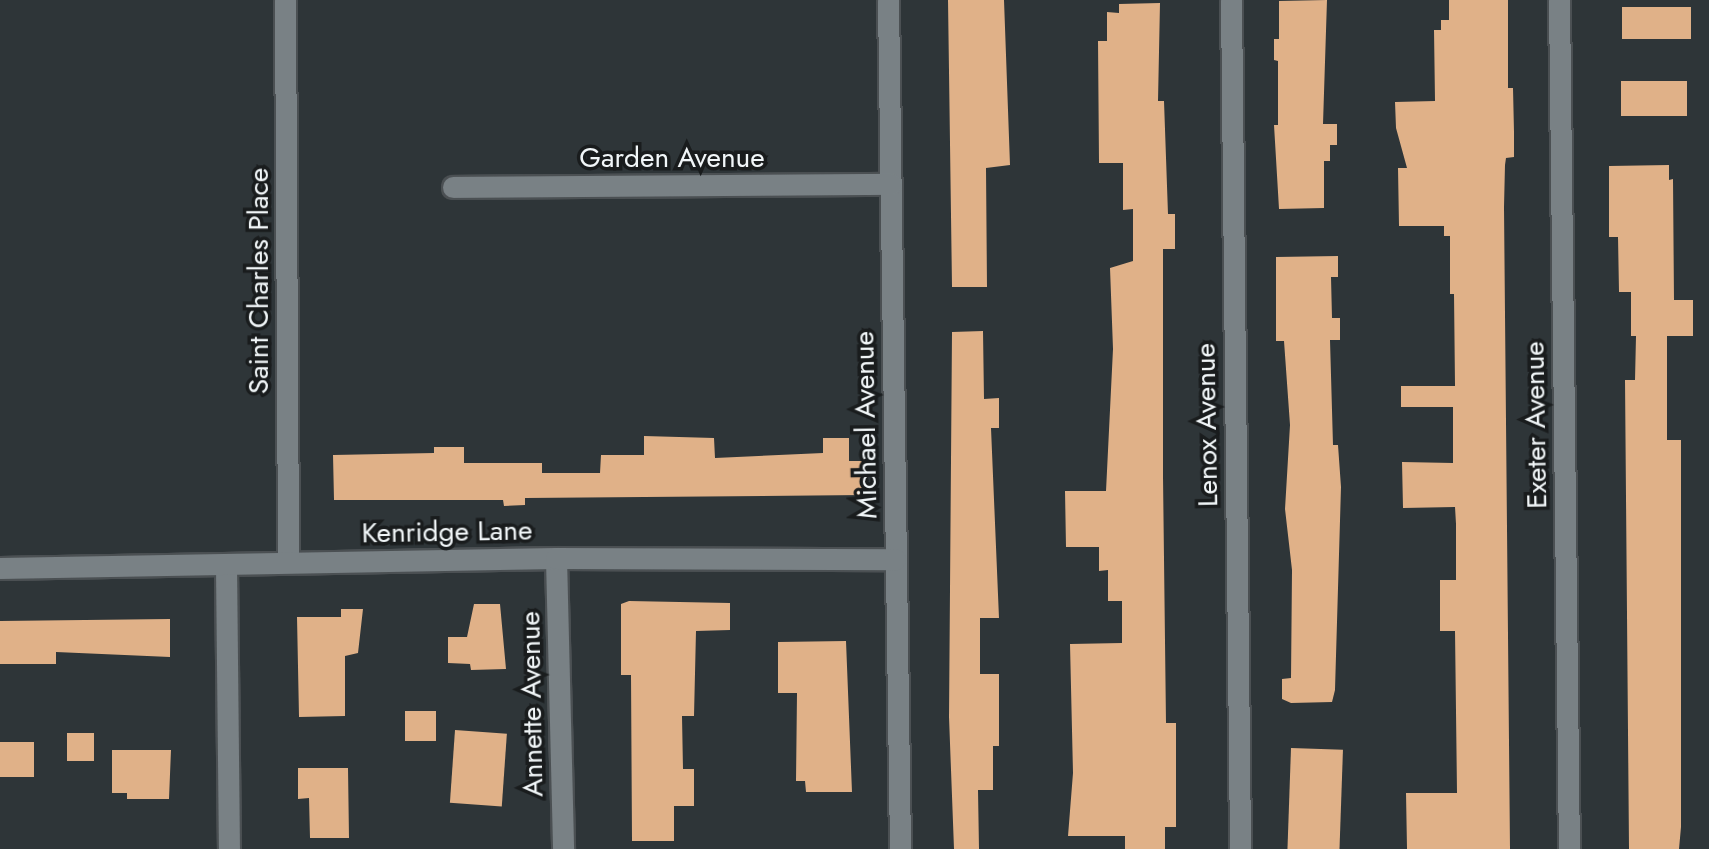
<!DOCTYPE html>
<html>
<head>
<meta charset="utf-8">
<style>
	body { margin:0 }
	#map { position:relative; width:1709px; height:849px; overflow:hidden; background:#2e3538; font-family:Jost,sans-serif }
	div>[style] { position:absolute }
	.building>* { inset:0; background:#e0b188; transform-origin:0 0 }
	.roads { filter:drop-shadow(2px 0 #4b5053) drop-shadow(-2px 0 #4b5053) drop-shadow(0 2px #4b5053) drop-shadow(0 -2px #4b5053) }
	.street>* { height:21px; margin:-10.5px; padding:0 10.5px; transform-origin:10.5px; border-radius:10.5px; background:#798185 }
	span { translate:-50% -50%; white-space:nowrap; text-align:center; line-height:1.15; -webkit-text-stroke:7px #191c1d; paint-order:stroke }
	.street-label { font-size:28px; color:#f1f6f8 }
</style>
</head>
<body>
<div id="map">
	<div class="building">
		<div style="clip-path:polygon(948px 0,1004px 0,1010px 165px,986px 168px,987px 287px,952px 287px)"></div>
		<div style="clip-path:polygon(1327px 0,1323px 124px,1337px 124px,1337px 145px,1330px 145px,1330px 161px,1324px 161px,1324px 208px,1279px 209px,1274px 125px,1278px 125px,1278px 61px,1274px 60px,1274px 39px,1279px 39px,1279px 1px)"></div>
		<div style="clip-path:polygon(1449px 0,1508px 0,1508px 88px,1513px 88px,1514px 132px,1514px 157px,1506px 158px,1505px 165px,1504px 207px,1510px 849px,1407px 849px,1406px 793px,1457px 793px,1455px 631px,1440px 631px,1440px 580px,1456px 580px,1456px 524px,1455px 507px,1403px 508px,1402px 462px,1453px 463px,1453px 407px,1401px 407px,1401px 386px,1455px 386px,1454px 294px,1450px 294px,1450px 236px,1444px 236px,1444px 226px,1399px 226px,1398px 168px,1407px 168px,1396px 128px,1395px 102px,1435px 101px,1434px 30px,1441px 30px,1441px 20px,1449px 20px)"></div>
		<div style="clip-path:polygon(1160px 3px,1158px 101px,1164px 101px,1168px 214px,1175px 214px,1175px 249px,1163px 249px,1163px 476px,1166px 723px,1176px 723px,1176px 827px,1165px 827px,1165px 849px,1125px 849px,1125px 836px,1068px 836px,1073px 773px,1070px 644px,1122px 643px,1122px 601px,1108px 601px,1108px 570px,1099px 571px,1099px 547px,1066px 547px,1065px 491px,1106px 491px,1113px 349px,1110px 268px,1133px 261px,1133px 209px,1123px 210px,1123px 163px,1099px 163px,1098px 41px,1107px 41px,1107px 12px,1119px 13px,1119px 4px)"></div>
		<div style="left:1691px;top:7px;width:32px;height:69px;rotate:90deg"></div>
		<div style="left:1621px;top:81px;width:66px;height:35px"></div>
		<div style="clip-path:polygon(1669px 165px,1669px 180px,1673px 179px,1674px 300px,1693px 300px,1693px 336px,1667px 336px,1667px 440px,1681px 440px,1681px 827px,1679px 849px,1629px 849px,1625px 380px,1635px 380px,1636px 336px,1631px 336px,1631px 292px,1619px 292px,1618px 237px,1609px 237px,1609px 166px)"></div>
		<div style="clip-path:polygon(1338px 256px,1338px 277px,1331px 277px,1332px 318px,1340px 318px,1340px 340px,1330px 340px,1333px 445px,1338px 445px,1341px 487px,1335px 690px,1332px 702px,1291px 703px,1282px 699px,1282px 679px,1291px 678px,1292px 570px,1285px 509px,1290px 425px,1284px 341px,1276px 341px,1276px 257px)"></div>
		<div style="clip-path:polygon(983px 331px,984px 399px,999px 398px,999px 428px,991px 428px,999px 618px,980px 618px,980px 674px,999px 674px,999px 746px,993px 746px,993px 790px,978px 790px,979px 849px,954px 849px,949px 717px,952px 332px)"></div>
		<div style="clip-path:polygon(644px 436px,714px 438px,715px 458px,823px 453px,823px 438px,849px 438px,849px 461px,864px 461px,864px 495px,525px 498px,525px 505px,504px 506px,503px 500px,334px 500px,333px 455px,434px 453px,434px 447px,464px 447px,464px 463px,542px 463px,542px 473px,600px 473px,601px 455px,644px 455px)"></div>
		<div style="clip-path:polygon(629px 601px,730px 603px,730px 630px,696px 631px,694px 716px,682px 716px,683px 769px,694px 769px,694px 806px,674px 806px,674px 841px,632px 841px,631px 675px,621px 675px,621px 604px)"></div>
		<div style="clip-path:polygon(474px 604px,500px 604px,506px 669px,471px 670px,470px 664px,448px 663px,448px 637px,467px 637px)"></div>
		<div style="clip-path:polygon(341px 609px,363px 609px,358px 653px,345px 656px,345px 716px,299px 717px,297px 617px,341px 617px)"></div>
		<div style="clip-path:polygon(170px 619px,170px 657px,56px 652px,56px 664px,0 664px,0 621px)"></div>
		<div style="clip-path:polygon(846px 641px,852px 792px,806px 792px,805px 781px,796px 781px,797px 693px,778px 693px,778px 642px)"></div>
		<div style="left:405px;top:711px;width:31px;height:30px"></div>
		<div style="left:455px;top:730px;width:52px;height:73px;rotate:4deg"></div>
		<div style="left:94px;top:733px;width:28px;height:27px;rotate:90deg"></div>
		<div style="left:0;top:742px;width:34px;height:35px"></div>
		<div style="left:1291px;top:748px;width:52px;height:101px;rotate:2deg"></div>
		<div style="clip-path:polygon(112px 750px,171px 750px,169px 799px,127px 799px,127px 793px,112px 793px)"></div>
		<div style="clip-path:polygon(298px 768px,348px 768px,349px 838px,310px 838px,309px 798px,298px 799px)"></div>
	</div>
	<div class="roads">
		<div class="street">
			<div style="left:285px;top:0;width:562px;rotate:89.69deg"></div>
			<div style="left:888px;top:0;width:849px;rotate:89.19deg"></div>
			<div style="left:1231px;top:0;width:849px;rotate:89.39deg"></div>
			<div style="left:1559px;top:0;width:849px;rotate:89.33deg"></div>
			<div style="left:453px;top:187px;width:438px;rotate:-0.4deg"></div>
			<div style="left:556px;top:558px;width:291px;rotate:88.6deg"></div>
			<div style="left:226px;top:566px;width:283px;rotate:89.4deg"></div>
			<div style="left:0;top:568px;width:556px;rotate:-1.03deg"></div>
			<div style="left:556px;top:558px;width:339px;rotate:0.2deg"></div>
		</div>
	</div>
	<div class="street-label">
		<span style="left:672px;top:158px">Garden Avenue</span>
		<span style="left:259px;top:281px;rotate:-90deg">Saint Charles Place</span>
		<span style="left:866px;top:425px;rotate:-91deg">Michael Avenue</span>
		<span style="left:1207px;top:425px;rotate:-91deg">Lenox Avenue</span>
		<span style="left:1536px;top:425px;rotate:-91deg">Exeter Avenue</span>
		<span style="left:447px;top:532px;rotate:-1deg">Kenridge Lane</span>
		<span style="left:532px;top:704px;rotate:-91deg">Annette Avenue</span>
	</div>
</div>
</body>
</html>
